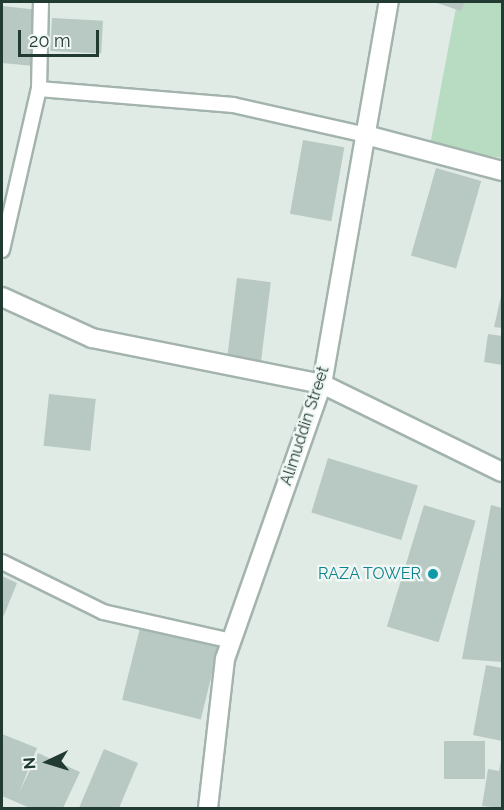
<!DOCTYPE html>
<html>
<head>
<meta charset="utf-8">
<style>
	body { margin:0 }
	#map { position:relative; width:504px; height:810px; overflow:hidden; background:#e0ebe6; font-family:Raleway,sans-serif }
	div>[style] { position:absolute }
	.green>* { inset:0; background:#b8dcc1 }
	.building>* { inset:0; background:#b8c8c2; transform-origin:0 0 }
	.roads { filter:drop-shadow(2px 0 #a3b3ad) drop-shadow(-2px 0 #a3b3ad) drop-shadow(0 2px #a3b3ad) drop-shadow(0 -2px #a3b3ad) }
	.lane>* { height:14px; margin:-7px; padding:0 7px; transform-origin:7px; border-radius:7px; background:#fff }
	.street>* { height:18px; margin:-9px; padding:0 9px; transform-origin:9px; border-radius:9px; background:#fff }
	.secondary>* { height:18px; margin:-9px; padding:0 9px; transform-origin:9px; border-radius:9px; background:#fff }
	.dots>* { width:16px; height:16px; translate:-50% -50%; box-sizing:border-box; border:3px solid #f0f7f4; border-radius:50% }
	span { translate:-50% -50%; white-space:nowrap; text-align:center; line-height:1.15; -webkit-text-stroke:4.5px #f0f7f4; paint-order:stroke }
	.street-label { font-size:16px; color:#213b33 }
	.culture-label { font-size:16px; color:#0d838f }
	.right { translate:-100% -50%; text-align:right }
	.frame { position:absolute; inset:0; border:3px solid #213b33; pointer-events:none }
	.north { position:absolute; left:18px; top:732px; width:60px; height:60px; -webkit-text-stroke:4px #f0f7f4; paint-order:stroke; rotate:266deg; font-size:16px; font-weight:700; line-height:24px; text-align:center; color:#213b33 }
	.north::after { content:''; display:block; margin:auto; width:21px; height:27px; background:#213b33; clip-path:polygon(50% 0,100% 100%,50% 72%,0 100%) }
	.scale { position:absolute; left:18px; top:30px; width:81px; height:27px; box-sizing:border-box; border:3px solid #213b33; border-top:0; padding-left:8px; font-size:18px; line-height:21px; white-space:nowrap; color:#213b33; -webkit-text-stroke:4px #f0f7f4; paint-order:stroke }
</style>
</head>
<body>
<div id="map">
	<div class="green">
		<div style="clip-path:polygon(457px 2px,502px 2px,502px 158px,430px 145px)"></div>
	</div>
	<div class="building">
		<div style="clip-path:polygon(434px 2px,465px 2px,461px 11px)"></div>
		<div style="clip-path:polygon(2px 6px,39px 10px,34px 66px,2px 63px)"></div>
		<div style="left:52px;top:18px;width:51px;height:33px;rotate:3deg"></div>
		<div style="left:303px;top:140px;width:42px;height:75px;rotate:10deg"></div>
		<div style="left:436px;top:168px;width:47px;height:91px;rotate:16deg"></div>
		<div style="left:237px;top:278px;width:34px;height:84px;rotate:7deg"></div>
		<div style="clip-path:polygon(502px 292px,502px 328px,494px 327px)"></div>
		<div style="clip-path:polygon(488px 334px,502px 336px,502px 365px,484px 362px)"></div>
		<div style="left:49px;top:394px;width:47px;height:52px;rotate:6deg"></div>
		<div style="left:328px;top:458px;width:94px;height:57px;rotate:17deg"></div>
		<div style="left:424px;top:505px;width:54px;height:127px;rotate:17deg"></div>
		<div style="clip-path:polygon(491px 505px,502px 508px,502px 662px,462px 659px)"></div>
		<div style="clip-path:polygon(2px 576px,17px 583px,2px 620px)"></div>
		<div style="left:140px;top:628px;width:81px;height:74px;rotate:14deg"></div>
		<div style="clip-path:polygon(486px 665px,502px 668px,502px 741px,473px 735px)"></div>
		<div style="clip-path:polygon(2px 734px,37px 748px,19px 793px,38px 753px,80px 772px,63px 808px,30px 808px,2px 796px)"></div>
		<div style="left:485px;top:741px;width:38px;height:41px;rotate:90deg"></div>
		<div style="clip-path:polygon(104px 749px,138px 763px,119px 808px,79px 808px)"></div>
		<div style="clip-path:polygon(501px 760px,502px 808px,482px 806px,488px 769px,499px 771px)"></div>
	</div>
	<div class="roads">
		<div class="lane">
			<div style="left:39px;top:89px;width:195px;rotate:4.7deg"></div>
			<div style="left:233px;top:105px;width:136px;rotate:12.7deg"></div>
			<div style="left:2px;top:250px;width:165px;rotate:-77.1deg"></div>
			<div style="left:39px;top:89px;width:87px;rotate:-88.7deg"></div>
			<div style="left:2px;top:562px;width:113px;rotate:26.3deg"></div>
			<div style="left:103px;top:612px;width:132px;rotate:12.7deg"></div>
		</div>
		<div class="street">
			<div style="left:366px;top:135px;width:141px;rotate:14.8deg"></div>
			<div style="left:208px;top:808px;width:150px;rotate:-83.5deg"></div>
			<div style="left:225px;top:659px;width:292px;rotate:-70.6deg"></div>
			<div style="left:322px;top:384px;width:388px;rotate:-80.1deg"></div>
		</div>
		<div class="secondary">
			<div style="left:2px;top:297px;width:99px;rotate:24.5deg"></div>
			<div style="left:92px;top:338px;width:235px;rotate:11.3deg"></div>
			<div style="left:322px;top:384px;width:200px;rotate:26.1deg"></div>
		</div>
	</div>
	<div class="dots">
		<div style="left:433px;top:574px;background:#0f9aa8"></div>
	</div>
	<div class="street-label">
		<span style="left:305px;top:426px;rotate:-72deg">Alimuddin Street</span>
	</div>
	<div class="culture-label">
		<span class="right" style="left:421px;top:574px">RAZA TOWER</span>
	</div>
	<div class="frame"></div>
	<div class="north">N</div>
	<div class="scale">20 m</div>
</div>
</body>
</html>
